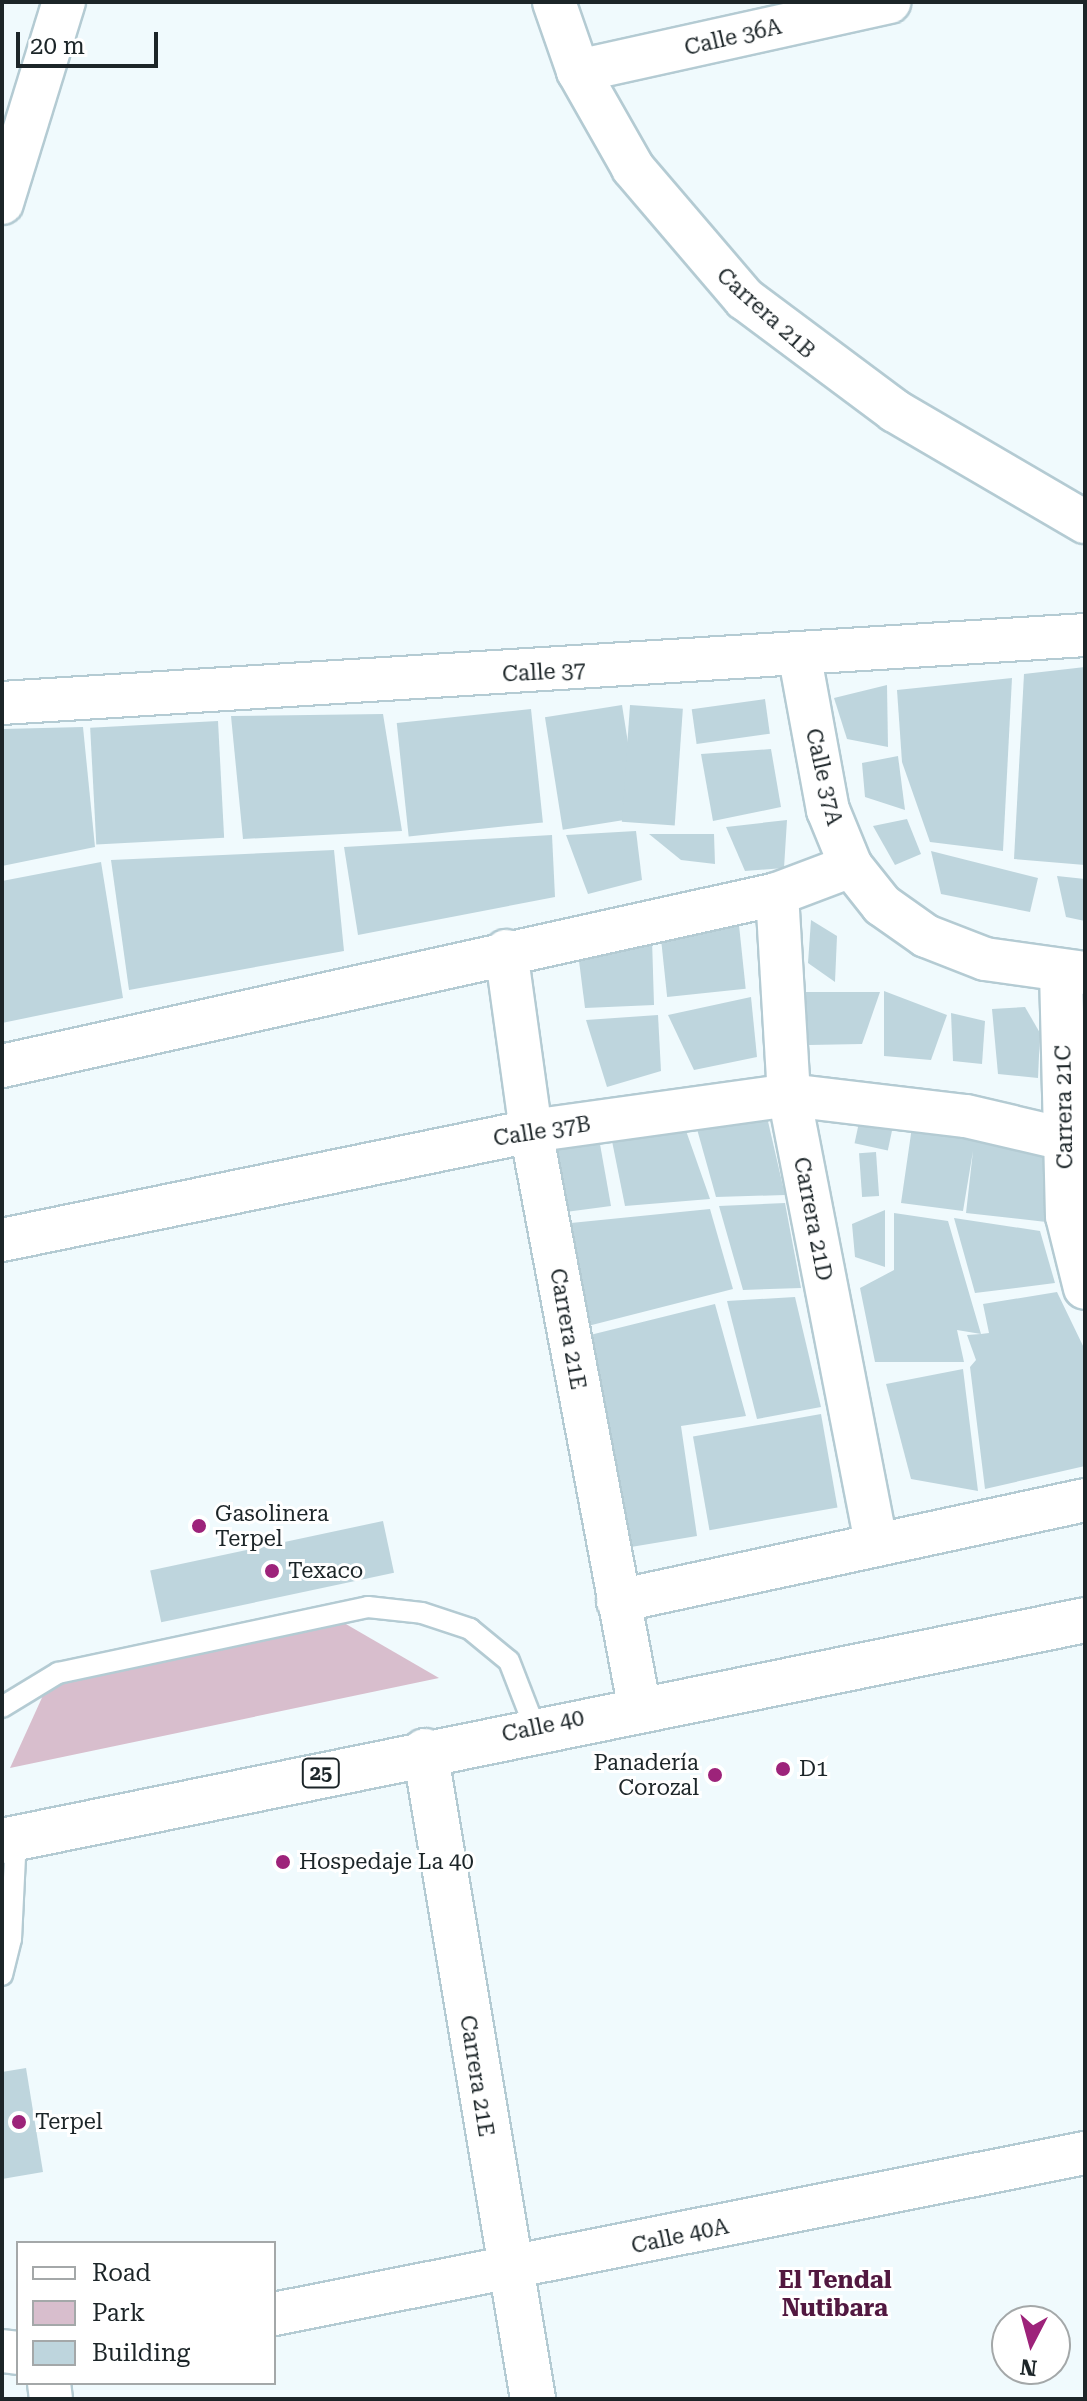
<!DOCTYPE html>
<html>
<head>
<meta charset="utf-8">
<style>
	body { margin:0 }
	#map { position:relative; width:1087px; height:2401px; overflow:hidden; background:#f0fafd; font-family:"Roboto Serif",serif }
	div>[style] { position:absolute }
	.green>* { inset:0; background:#d8becd }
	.building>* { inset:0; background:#bed5dd; transform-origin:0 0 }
	.roads { filter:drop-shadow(2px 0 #b4cbd3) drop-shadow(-2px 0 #b4cbd3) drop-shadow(0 2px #b4cbd3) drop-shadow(0 -2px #b4cbd3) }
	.lane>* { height:20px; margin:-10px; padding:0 10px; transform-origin:10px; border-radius:10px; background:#fff }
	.street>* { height:42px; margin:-21px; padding:0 21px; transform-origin:21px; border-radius:21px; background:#fff }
	.secondary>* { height:44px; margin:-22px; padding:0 22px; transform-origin:22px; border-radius:22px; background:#fff }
	.highway>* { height:44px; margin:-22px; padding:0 22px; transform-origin:22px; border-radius:22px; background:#fff }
	.dots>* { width:22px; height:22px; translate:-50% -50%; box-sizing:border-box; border:4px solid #fff; border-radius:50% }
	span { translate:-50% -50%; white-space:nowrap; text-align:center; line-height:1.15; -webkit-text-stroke:6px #fff; paint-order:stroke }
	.shield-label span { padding:2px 6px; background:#fff; border:2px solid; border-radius:6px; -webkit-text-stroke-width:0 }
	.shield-label { font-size:20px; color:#1c2528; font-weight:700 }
	.street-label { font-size:22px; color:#1c2528 }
	.poi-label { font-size:22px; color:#1c2528 }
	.left { translate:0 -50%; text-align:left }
	.right { translate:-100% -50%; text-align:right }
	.neighbourhood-label { font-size:24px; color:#521840; font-weight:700 }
	.frame { position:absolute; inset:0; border:4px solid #1c2528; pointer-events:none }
	.legend { position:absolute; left:16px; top:2241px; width:260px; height:144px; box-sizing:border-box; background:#fff; border:2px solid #a4a8a9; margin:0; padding:10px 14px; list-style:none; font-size:24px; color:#1c2528 }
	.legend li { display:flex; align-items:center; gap:16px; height:40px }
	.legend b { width:40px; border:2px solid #a4a8a9 }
	.north { position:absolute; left:991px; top:2305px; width:80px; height:80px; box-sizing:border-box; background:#fff; border:2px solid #a4a8a9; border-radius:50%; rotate:186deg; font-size:22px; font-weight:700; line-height:32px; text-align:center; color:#1c2528 }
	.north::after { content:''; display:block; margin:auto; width:28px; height:36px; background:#9d237a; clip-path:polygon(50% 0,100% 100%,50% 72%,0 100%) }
	.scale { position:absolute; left:16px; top:32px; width:142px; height:36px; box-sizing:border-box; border:4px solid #1c2528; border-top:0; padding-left:10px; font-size:24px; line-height:28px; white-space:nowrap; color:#1c2528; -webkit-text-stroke:6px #fff; paint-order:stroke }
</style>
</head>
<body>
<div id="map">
	<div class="green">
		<div style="clip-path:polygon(332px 1616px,439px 1678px,10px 1768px,50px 1680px)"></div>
	</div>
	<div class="building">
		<div style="clip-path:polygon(1085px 667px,1085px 865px,1014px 859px,1024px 674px)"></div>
		<div style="clip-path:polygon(1012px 678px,1003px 851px,930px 842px,902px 762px,897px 690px)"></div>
		<div style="clip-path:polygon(887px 685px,888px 747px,847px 739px,834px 698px)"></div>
		<div style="left:765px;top:699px;width:35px;height:74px;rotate:82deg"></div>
		<div style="left:622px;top:705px;width:114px;height:78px;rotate:81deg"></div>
		<div style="left:630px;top:705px;width:53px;height:117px;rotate:4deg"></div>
		<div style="left:531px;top:709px;width:114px;height:135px;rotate:84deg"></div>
		<div style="clip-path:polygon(383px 714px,402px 831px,243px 839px,231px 716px)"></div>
		<div style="left:218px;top:721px;width:117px;height:128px;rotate:87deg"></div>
		<div style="clip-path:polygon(83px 727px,95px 847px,2px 866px,2px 729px)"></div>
		<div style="clip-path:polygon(771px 749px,781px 807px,713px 821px,701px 754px)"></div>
		<div style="clip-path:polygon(898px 756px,905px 810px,865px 797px,862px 763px)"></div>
		<div style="clip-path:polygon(907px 819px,921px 854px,895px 865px,873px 826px)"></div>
		<div style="clip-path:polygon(787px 820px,784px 868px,745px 871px,726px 827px)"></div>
		<div style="clip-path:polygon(636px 831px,642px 880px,588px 894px,566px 835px)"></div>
		<div style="clip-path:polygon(649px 834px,714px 834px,715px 864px,681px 860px)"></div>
		<div style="clip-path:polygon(552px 835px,555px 897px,358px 935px,344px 847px)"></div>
		<div style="clip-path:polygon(334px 850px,344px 951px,129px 990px,111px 860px)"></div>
		<div style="clip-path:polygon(931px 851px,1038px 878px,1030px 912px,941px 894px)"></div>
		<div style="clip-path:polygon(101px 862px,123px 998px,2px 1023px,2px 881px)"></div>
		<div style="clip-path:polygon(1057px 876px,1085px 879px,1085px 921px,1066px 917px)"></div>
		<div style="clip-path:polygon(811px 920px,837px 936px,835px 982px,808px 963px)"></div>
		<div style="left:739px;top:925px;width:64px;height:79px;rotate:84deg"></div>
		<div style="clip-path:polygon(652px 939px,654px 1005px,585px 1008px,578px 953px)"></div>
		<div style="clip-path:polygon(884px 991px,947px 1015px,931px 1060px,884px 1056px)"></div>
		<div style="clip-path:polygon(804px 992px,880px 992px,862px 1044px,809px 1045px)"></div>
		<div style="clip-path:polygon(751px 997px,757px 1057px,694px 1070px,668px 1015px)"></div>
		<div style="clip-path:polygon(1025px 1007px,1040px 1033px,1038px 1078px,998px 1074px,992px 1009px)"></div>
		<div style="clip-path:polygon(951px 1013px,985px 1021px,982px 1064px,953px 1061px)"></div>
		<div style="clip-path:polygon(658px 1015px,661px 1071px,607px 1087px,586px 1020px)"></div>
		<div style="left:861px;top:1113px;width:34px;height:31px;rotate:12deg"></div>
		<div style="clip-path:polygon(767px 1117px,785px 1195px,716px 1197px,695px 1122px)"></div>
		<div style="clip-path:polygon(913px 1120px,1051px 1159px,1055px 1223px,966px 1213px,973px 1151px,963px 1211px,901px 1203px)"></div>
		<div style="clip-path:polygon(684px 1125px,710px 1199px,625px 1206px,610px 1131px)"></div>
		<div style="clip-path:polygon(598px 1133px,611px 1206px,558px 1213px,542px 1137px)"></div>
		<div style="left:876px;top:1152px;width:44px;height:17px;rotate:86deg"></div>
		<div style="clip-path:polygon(785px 1203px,801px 1288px,743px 1290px,719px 1206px)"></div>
		<div style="clip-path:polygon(710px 1209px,733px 1289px,580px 1328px,561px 1224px)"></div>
		<div style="clip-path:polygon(885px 1210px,885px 1267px,855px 1257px,852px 1224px)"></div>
		<div style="clip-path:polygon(894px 1213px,948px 1221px,981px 1334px,989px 1333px,983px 1304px,1057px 1292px,1085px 1350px,1085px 1466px,985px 1489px,970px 1367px,976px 1360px,967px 1335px,981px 1334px,957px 1330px,964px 1362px,875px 1362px,860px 1288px,894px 1270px)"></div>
		<div style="clip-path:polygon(954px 1218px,1040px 1231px,1055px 1283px,975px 1293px)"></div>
		<div style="clip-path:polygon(795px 1297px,821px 1407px,757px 1419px,727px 1301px)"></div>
		<div style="clip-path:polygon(715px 1304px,746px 1416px,681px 1426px,697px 1536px,625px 1548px,578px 1338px)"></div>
		<div style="clip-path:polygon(963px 1369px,978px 1491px,911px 1479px,886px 1384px)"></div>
		<div style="left:821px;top:1414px;width:95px;height:130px;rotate:80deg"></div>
		<div style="left:383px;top:1521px;width:53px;height:238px;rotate:78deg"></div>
		<div style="clip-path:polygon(26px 2068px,43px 2172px,2px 2179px,2px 2072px)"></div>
	</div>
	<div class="roads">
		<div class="lane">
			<div style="left:2px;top:1707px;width:66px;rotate:-31.3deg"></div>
			<div style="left:58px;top:1673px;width:317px;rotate:-12deg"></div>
			<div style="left:368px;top:1607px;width:54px;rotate:6.3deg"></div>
			<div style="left:422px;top:1613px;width:51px;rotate:18.4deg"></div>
			<div style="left:470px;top:1629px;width:50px;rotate:39.4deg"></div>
			<div style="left:509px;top:1661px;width:72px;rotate:68.8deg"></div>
			<div style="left:2px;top:1975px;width:37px;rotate:-76deg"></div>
			<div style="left:11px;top:1939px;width:101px;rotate:-87.2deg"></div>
		</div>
		<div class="street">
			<div style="left:554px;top:2px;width:73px;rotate:70.8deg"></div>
			<div style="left:578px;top:71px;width:112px;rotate:60.4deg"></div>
			<div style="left:633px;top:168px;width:172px;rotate:49.5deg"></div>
			<div style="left:745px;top:299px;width:187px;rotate:36.7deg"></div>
			<div style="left:895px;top:411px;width:220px;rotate:30.3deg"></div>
			<div style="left:578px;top:71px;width:319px;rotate:-12.5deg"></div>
			<div style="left:2px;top:203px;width:210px;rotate:-72.9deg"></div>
			<div style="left:800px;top:658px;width:155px;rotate:79.6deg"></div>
			<div style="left:828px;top:810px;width:61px;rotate:67.7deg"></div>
			<div style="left:851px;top:866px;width:50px;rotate:51.5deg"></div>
			<div style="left:882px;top:905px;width:54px;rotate:35.2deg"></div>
			<div style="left:926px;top:936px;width:63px;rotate:21.3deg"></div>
			<div style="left:985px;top:959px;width:101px;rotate:8deg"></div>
			<div style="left:2px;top:703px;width:1085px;rotate:-3.59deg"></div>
			<div style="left:777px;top:894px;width:201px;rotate:86.6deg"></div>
			<div style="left:789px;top:1095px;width:455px;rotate:79deg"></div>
			<div style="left:506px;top:951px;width:182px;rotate:82.1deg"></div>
			<div style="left:531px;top:1131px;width:584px;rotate:79.34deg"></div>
			<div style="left:1061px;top:971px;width:245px;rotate:88.6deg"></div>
			<div style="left:1067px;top:1216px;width:74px;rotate:76deg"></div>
			<div style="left:2px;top:1066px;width:794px;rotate:-12.51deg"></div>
			<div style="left:777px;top:894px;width:79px;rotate:-20.7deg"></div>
			<div style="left:2px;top:1240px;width:540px;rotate:-11.64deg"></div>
			<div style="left:531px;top:1131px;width:260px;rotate:-7.9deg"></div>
			<div style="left:789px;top:1095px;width:178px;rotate:6.8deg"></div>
			<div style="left:966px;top:1116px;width:122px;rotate:13.2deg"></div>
			<div style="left:618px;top:1601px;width:478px;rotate:-12.2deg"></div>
			<div style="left:274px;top:2314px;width:827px;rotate:-11.23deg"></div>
			<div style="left:2px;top:2351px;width:16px;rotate:7deg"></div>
			<div style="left:49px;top:2383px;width:16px;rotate:83deg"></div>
		</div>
		<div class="secondary">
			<div style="left:425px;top:1751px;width:657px;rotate:80.54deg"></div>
		</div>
		<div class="highway">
			<div style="left:2px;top:1841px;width:1105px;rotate:-11.53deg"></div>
		</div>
	</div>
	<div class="dots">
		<div style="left:199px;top:1526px;background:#9d237a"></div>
		<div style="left:272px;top:1571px;background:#9d237a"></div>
		<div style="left:783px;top:1769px;background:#9d237a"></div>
		<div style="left:715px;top:1775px;background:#9d237a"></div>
		<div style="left:283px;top:1862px;background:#9d237a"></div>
		<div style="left:19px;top:2122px;background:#9d237a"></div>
	</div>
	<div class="shield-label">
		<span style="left:321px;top:1773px">25</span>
	</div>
	<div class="street-label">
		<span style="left:733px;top:37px;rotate:-13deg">Calle 36A</span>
		<span style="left:766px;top:313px;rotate:42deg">Carrera 21B</span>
		<span style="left:544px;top:672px;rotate:-3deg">Calle 37</span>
		<span style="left:824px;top:777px;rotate:77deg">Calle 37A</span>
		<span style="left:1064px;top:1107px;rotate:-91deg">Carrera 21C</span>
		<span style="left:542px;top:1131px;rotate:-9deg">Calle 37B</span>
		<span style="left:813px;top:1219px;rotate:79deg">Carrera 21D</span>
		<span style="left:568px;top:1329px;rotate:80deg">Carrera 21E</span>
		<span style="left:543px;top:1726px;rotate:-12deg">Calle 40</span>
		<span style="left:477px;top:2076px;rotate:81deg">Carrera 21E</span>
		<span style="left:680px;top:2236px;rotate:-12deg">Calle 40A</span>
	</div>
	<div class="poi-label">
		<span class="left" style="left:215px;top:1526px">Gasolinera<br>Terpel</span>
		<span class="left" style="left:288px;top:1571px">Texaco</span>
		<span class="right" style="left:699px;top:1775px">Panadería<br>Corozal</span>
		<span class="left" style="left:799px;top:1769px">D1</span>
		<span class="left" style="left:299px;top:1862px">Hospedaje La 40</span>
		<span class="left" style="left:35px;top:2122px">Terpel</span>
	</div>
	<div class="neighbourhood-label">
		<span style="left:835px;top:2295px">El Tendal<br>Nutibara</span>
	</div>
	<div class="frame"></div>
	<ul class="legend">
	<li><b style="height:10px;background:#fff"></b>Road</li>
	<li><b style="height:22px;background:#d8becd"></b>Park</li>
	<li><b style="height:22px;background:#bed5dd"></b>Building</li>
	</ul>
	<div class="north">N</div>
	<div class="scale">20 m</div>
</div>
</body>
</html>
